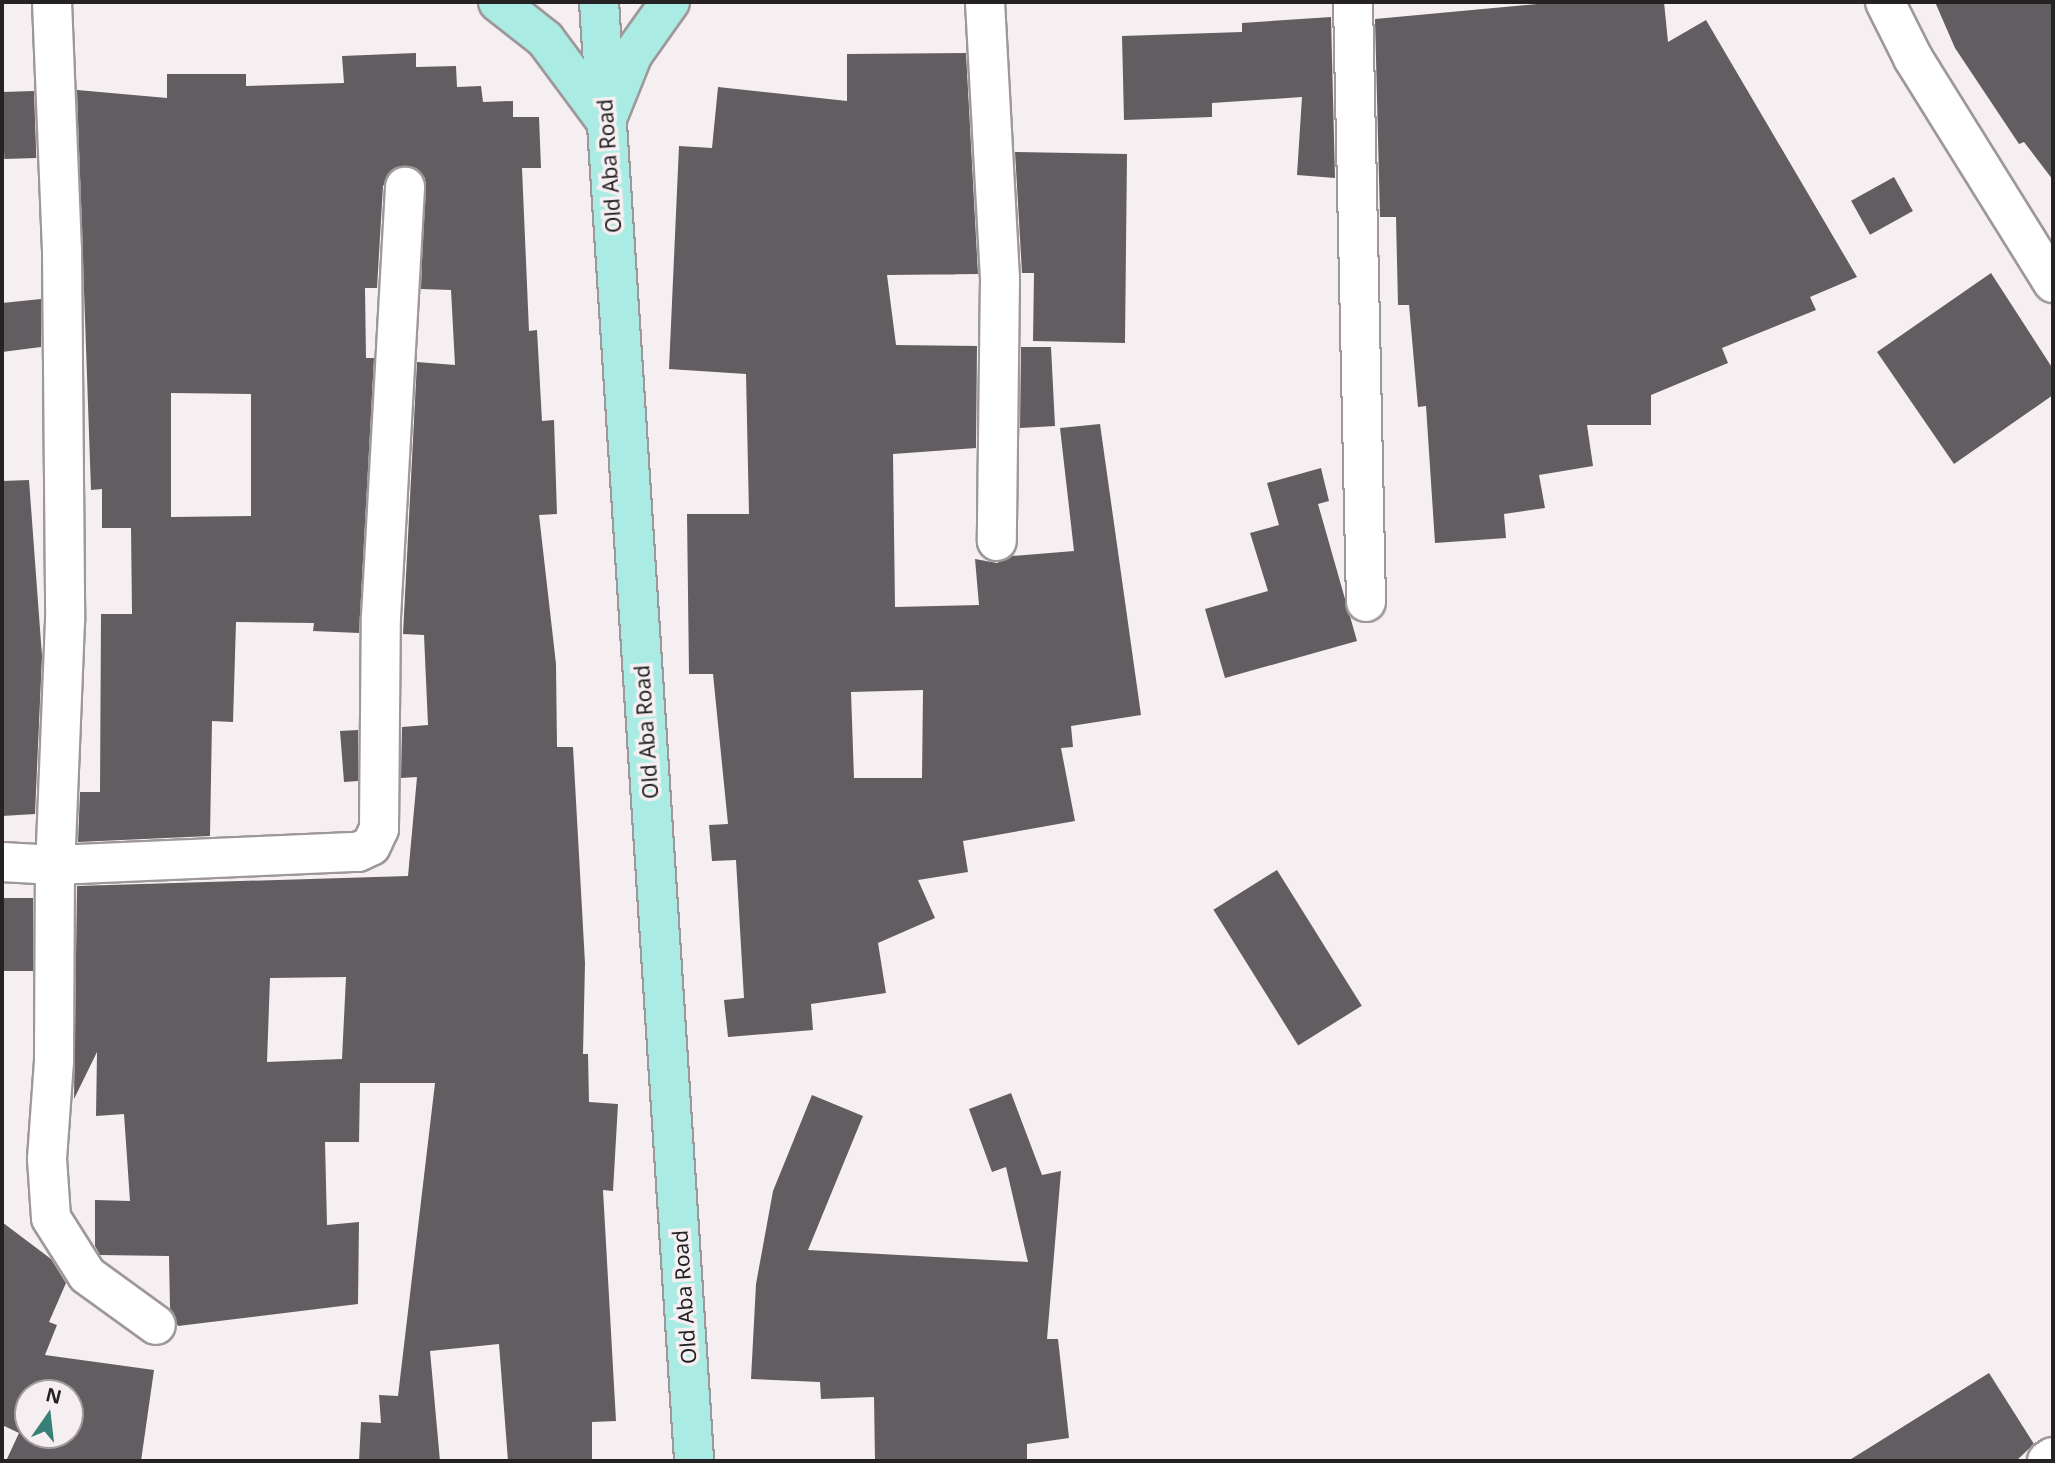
<!DOCTYPE html>
<html>
<head>
<meta charset="utf-8">
<style>
	body { margin:0 }
	#map { position:relative; width:2055px; height:1463px; overflow:hidden; background:#f6eff2; font-family:"Noto Sans",sans-serif }
	div>[style] { position:absolute }
	.building>* { inset:0; background:#625d60; transform-origin:0 0 }
	.roads { filter:drop-shadow(2px 0 #9e989b) drop-shadow(-2px 0 #9e989b) drop-shadow(0 2px #9e989b) drop-shadow(0 -2px #9e989b) }
	.street>* { height:38px; margin:-19px; padding:0 19px; transform-origin:19px; border-radius:19px; background:#fff }
	.primary>* { height:38px; margin:-19px; padding:0 19px; transform-origin:19px; border-radius:19px; background:#aaebe3 }
	span { translate:-50% -50%; white-space:nowrap; text-align:center; line-height:1.15; -webkit-text-stroke:7px #f6eff2; paint-order:stroke }
	.street-label { font-size:21px; color:#242223 }
	.frame { position:absolute; inset:0; border:4px solid #242223; pointer-events:none }
	.north { position:absolute; left:14px; top:1379px; width:70px; height:70px; box-sizing:border-box; background:#f6eff2; border:2px solid #a29d9f; border-radius:50%; rotate:14deg; font-size:19px; font-weight:700; line-height:28px; text-align:center; color:#242223 }
	.north::after { content:''; display:block; margin:auto; width:24px; height:32px; background:#387f77; clip-path:polygon(50% 0,100% 100%,50% 72%,0 100%) }
</style>
</head>
<body>
<div id="map">
	<div class="building">
		<div style="clip-path:polygon(1559px 2px,1664px 2px,1668px 42px,1706px 20px,1857px 277px,1810px 297px,1816px 310px,1722px 348px,1728px 363px,1651px 395px,1651px 425px,1587px 425px,1593px 466px,1539px 475px,1545px 508px,1504px 514px,1506px 538px,1435px 543px,1426px 406px,1418px 407px,1409px 305px,1398px 305px,1396px 217px,1380px 217px,1375px 19px)"></div>
		<div style="clip-path:polygon(1935px 2px,2053px 2px,2053px 180px,2024px 142px,2019px 144px,1955px 48px)"></div>
		<div style="clip-path:polygon(1331px 17px,1335px 178px,1297px 175px,1302px 97px,1212px 103px,1212px 117px,1124px 120px,1122px 36px,1242px 32px,1242px 23px)"></div>
		<div style="clip-path:polygon(evenodd,416px 53px,416px 67px,456px 66px,457px 87px,481px 86px,483px 102px,513px 101px,513px 117px,539px 117px,541px 168px,522px 168px,529px 331px,537px 330px,542px 421px,554px 420px,557px 514px,539px 515px,556px 664px,557px 747px,573px 747px,585px 963px,583px 1054px,588px 1054px,589px 1102px,618px 1104px,613px 1191px,603px 1190px,616px 1421px,592px 1422px,592px 1461px,508px 1461px,499px 1344px,430px 1351px,440px 1461px,359px 1461px,361px 1422px,381px 1423px,379px 1395px,398px 1396px,435px 1083px,360px 1083px,359px 1142px,325px 1142px,327px 1225px,359px 1222px,358px 1304px,178px 1326px,170px 1308px,169px 1256px,100px 1255px,95px 1246px,95px 1200px,130px 1201px,124px 1114px,96px 1116px,97px 1052px,74px 1099px,77px 886px,408px 876px,417px 777px,401px 778px,402px 727px,428px 725px,424px 635px,403px 634px,417px 362px,455px 365px,451px 290px,421px 289px,425px 178px,416px 168px,396px 167px,383px 186px,377px 288px,365px 288px,366px 358px,374px 358px,359px 633px,313px 631px,314px 623px,236px 622px,233px 722px,212px 721px,210px 836px,78px 842px,80px 792px,100px 792px,101px 614px,132px 614px,131px 528px,102px 528px,102px 489px,91px 490px,77px 90px,167px 98px,167px 74px,246px 74px,246px 86px,344px 83px,342px 56px,416px 53px,171px 393px,251px 394px,251px 516px,171px 517px,171px 393px,416px 53px,346px 977px,342px 1059px,267px 1062px,270px 978px,346px 977px)"></div>
		<div style="clip-path:polygon(evenodd,966px 53px,978px 274px,887px 275px,896px 345px,977px 346px,976px 448px,893px 454px,895px 607px,979px 605px,975px 559px,997px 563px,1012px 556px,1074px 551px,1060px 428px,1100px 424px,1141px 715px,1071px 726px,1073px 747px,1061px 748px,1075px 821px,963px 841px,968px 872px,918px 880px,935px 918px,878px 943px,886px 993px,811px 1004px,813px 1030px,728px 1037px,724px 1000px,744px 998px,736px 860px,712px 861px,709px 825px,728px 824px,713px 674px,689px 674px,687px 514px,749px 514px,746px 374px,669px 369px,679px 146px,712px 148px,718px 87px,847px 101px,847px 54px,966px 53px,923px 690px,922px 778px,854px 778px,851px 692px,923px 690px)"></div>
		<div style="left:34px;top:91px;width:67px;height:32px;rotate:88deg"></div>
		<div style="clip-path:polygon(1015px 152px,1127px 154px,1125px 343px,1033px 341px,1034px 273px,1022px 273px)"></div>
		<div style="left:1894px;top:177px;width:39px;height:49px;rotate:61deg"></div>
		<div style="clip-path:polygon(1991px 273px,2053px 369px,2053px 395px,1954px 464px,1877px 352px)"></div>
		<div style="clip-path:polygon(41px 299px,41px 347px,2px 352px,2px 303px)"></div>
		<div style="clip-path:polygon(1021px 347px,1051px 347px,1055px 426px,1020px 428px)"></div>
		<div style="clip-path:polygon(1321px 468px,1329px 501px,1318px 504px,1357px 641px,1225px 678px,1205px 609px,1268px 591px,1250px 533px,1279px 525px,1267px 483px)"></div>
		<div style="clip-path:polygon(29px 480px,42px 656px,35px 814px,2px 816px,2px 481px)"></div>
		<div style="clip-path:polygon(358px 730px,358px 781px,344px 782px,340px 731px)"></div>
		<div style="left:1277px;top:870px;width:160px;height:75px;rotate:58deg"></div>
		<div style="left:33px;top:898px;width:73px;height:31px;rotate:90deg"></div>
		<div style="clip-path:polygon(1011px 1093px,1042px 1175px,1061px 1171px,1047px 1339px,1058px 1339px,1069px 1438px,1027px 1444px,1027px 1461px,875px 1461px,874px 1397px,821px 1399px,820px 1382px,751px 1379px,756px 1284px,773px 1191px,812px 1095px,863px 1116px,808px 1250px,1028px 1262px,1006px 1167px,992px 1172px,969px 1109px)"></div>
		<div style="clip-path:polygon(evenodd,2px 1222px,51px 1259px,66px 1283px,49px 1322px,57px 1325px,45px 1355px,154px 1370px,141px 1461px,6px 1461px,19px 1433px,2px 1425px,2px 1222px,28px 1393px,70px 1393px,70px 1435px,28px 1435px,28px 1393px)"></div>
		<div style="clip-path:polygon(1989px 1373px,2034px 1444px,2016px 1461px,1848px 1461px)"></div>
	</div>
	<div class="roads">
		<div class="street">
			<div style="left:52px;top:2px;width:248px;rotate:87.7deg"></div>
			<div style="left:62px;top:250px;width:371px;rotate:89.5deg"></div>
			<div style="left:65px;top:621px;width:244px;rotate:92.3deg"></div>
			<div style="left:55px;top:865px;width:196px;rotate:90.3deg"></div>
			<div style="left:54px;top:1061px;width:98px;rotate:94.1deg"></div>
			<div style="left:47px;top:1159px;width:59px;rotate:86.1deg"></div>
			<div style="left:51px;top:1218px;width:67px;rotate:57.7deg"></div>
			<div style="left:87px;top:1275px;width:85px;rotate:35.9deg"></div>
			<div style="left:985px;top:2px;width:276px;rotate:86.9deg"></div>
			<div style="left:1000px;top:278px;width:263px;rotate:90.7deg"></div>
			<div style="left:1353px;top:2px;width:600px;rotate:88.76deg"></div>
			<div style="left:1885px;top:2px;width:63px;rotate:63.4deg"></div>
			<div style="left:1913px;top:58px;width:265px;rotate:58.1deg"></div>
			<div style="left:2px;top:862px;width:53px;rotate:3.2deg"></div>
			<div style="left:55px;top:865px;width:303px;rotate:-2.5deg"></div>
			<div style="left:358px;top:852px;width:14px;rotate:-25deg"></div>
			<div style="left:371px;top:846px;width:19px;rotate:-65deg"></div>
			<div style="left:379px;top:829px;width:212px;rotate:-89.5deg"></div>
			<div style="left:381px;top:617px;width:431px;rotate:-86.8deg"></div>
			<div style="left:2047px;top:1461px;width:7px;rotate:-34deg"></div>
		</div>
		<div class="primary">
			<div style="left:498px;top:2px;width:60px;rotate:38.2deg"></div>
			<div style="left:545px;top:39px;width:102px;rotate:53.4deg"></div>
			<div style="left:606px;top:121px;width:72px;rotate:-68.1deg"></div>
			<div style="left:633px;top:54px;width:64px;rotate:-54.6deg"></div>
			<div style="left:599px;top:2px;width:1462px;rotate:86.27deg"></div>
		</div>
	</div>
	<div class="street-label">
		<span style="left:609px;top:166px;rotate:-94deg">Old Aba Road</span>
		<span style="left:646px;top:732px;rotate:-94deg">Old Aba Road</span>
		<span style="left:684px;top:1297px;rotate:-94deg">Old Aba Road</span>
	</div>
	<div class="frame"></div>
	<div class="north">N</div>
</div>
</body>
</html>
